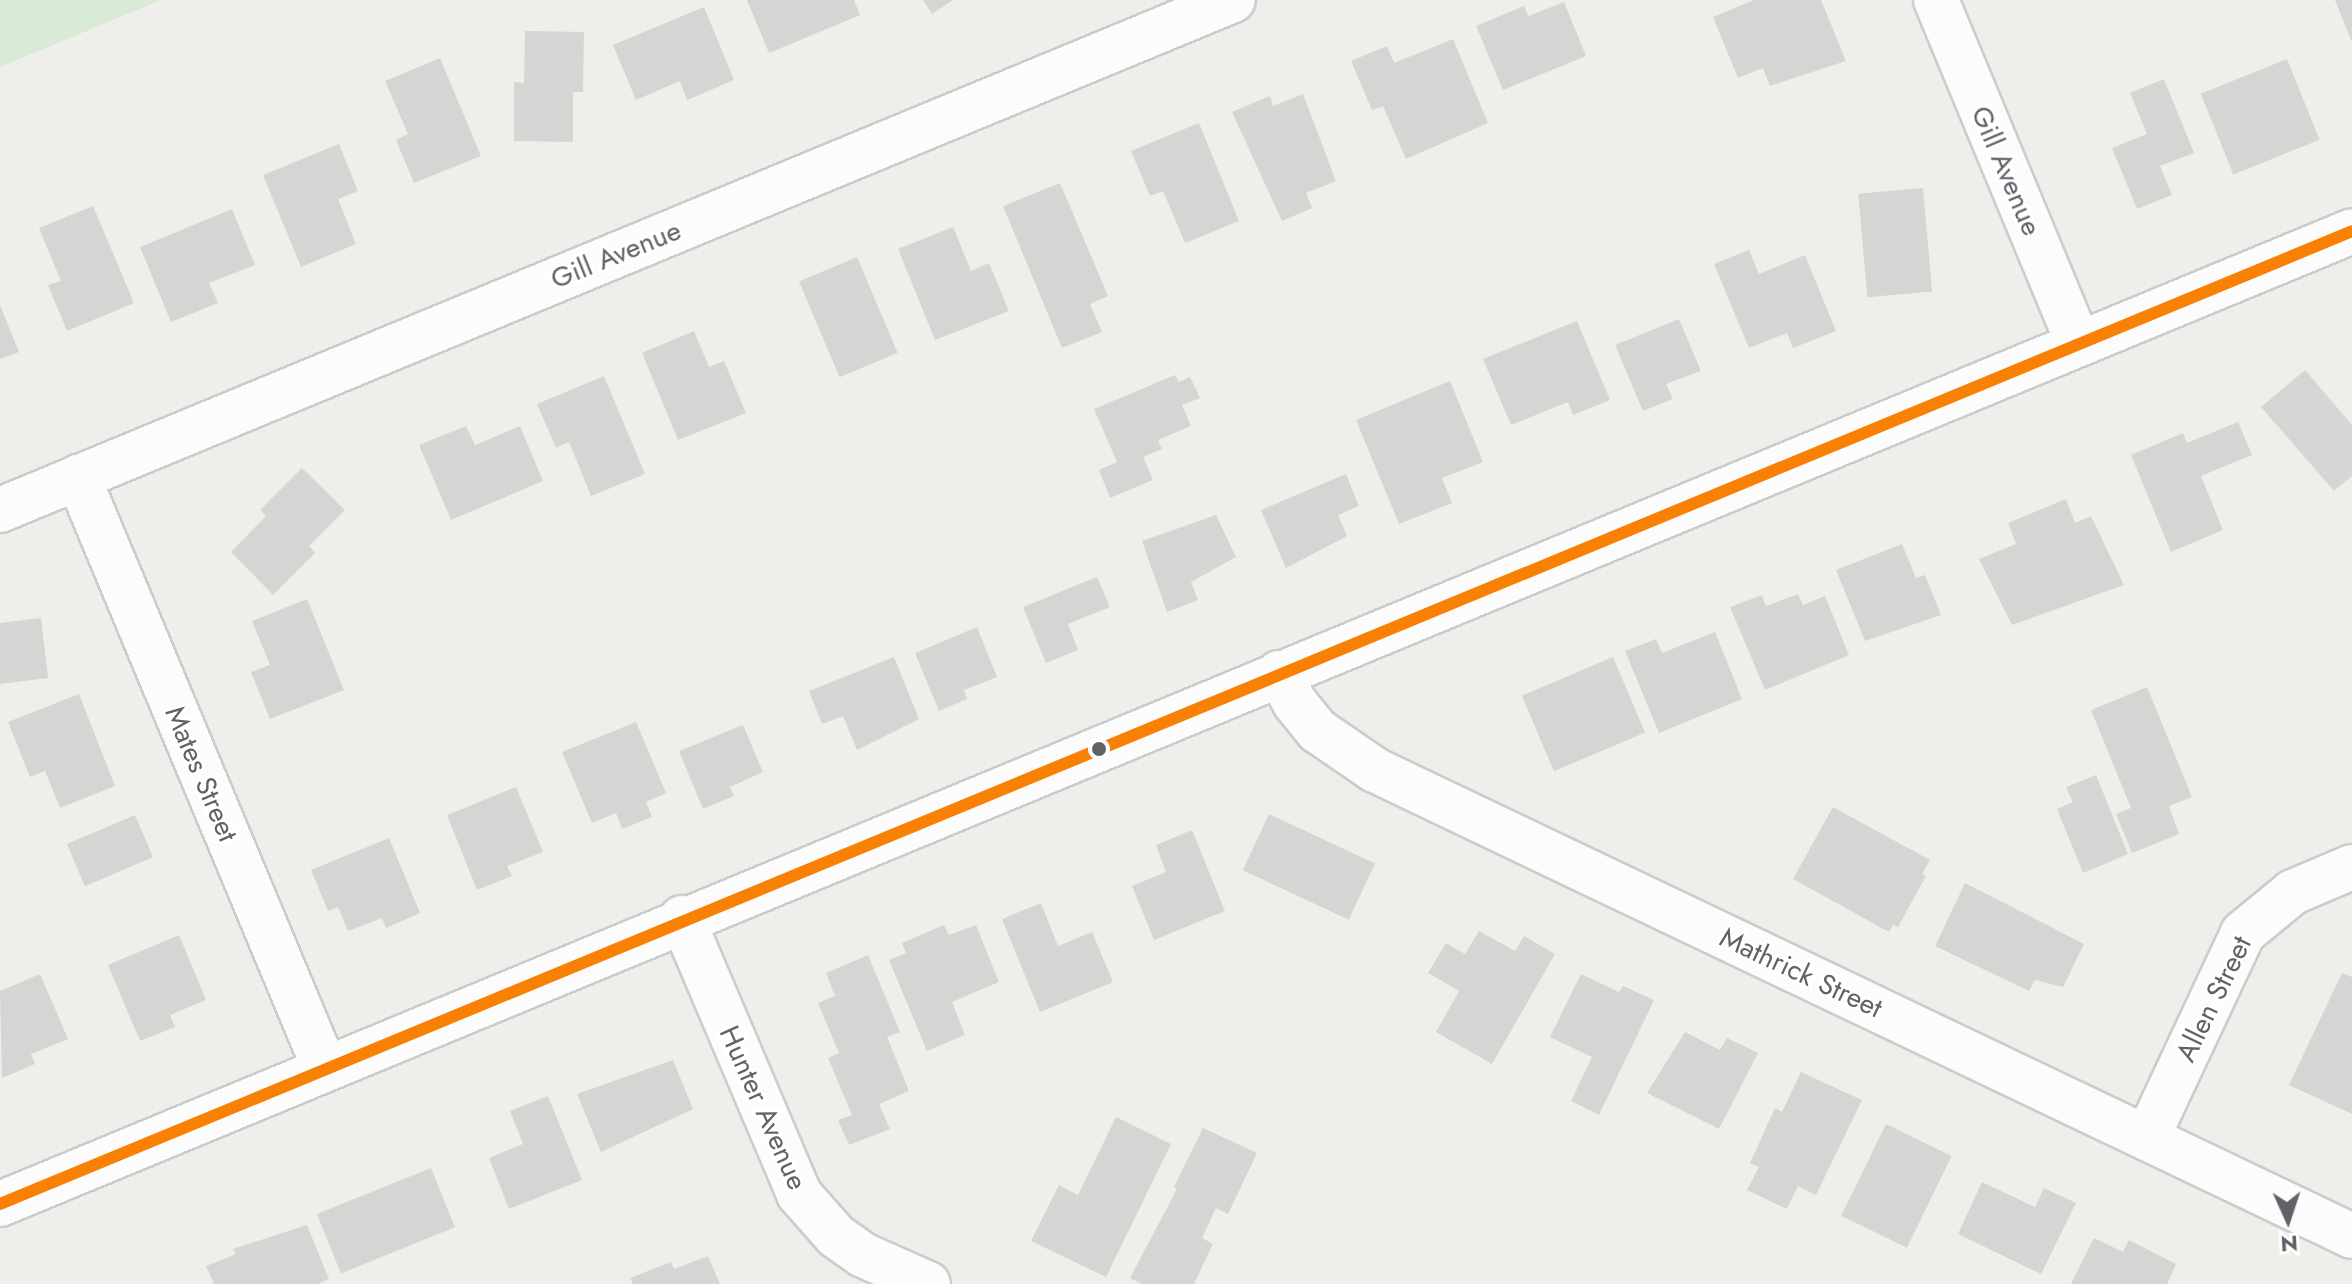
<!DOCTYPE html>
<html>
<head>
<meta charset="utf-8">
<style>
	body { margin:0 }
	#map { position:relative; width:2352px; height:1284px; overflow:hidden; background:#efeeea; font-family:Jost,sans-serif }
	div>[style] { position:absolute }
	.green>* { inset:0; background:#d8ebd6 }
	.building>* { inset:0; background:#d6d5d3; transform-origin:0 0 }
	.roads { filter:drop-shadow(2px 0 #cbcccc) drop-shadow(-2px 0 #cbcccc) drop-shadow(0 2px #cbcccc) drop-shadow(0 -2px #cbcccc) }
	.minor>* { height:44px; margin:-22px; padding:0 22px; transform-origin:22px; border-radius:22px; background:#fdfcfc }
	.tertiary>* { height:44px; margin:-22px; padding:0 22px; transform-origin:22px; border-radius:22px; background:#fdfcfc }
	.bus-1>* { height:12px; margin:-6px; padding:0 6px; transform-origin:6px; border-radius:6px; background:#f78005 }
	.dots>* { width:22px; height:22px; translate:-50% -50%; box-sizing:border-box; border:4px solid #fff; border-radius:50% }
	span { translate:-50% -50%; white-space:nowrap; text-align:center; line-height:1.15; -webkit-text-stroke:6px #fff; paint-order:stroke }
	.street-label { font-size:28px; color:#5f6368 }
	.north { position:absolute; left:2248px; top:1180px; width:80px; height:80px; -webkit-text-stroke:6px #fff; paint-order:stroke; rotate:177deg; font-size:22px; font-weight:700; line-height:32px; text-align:center; color:#5f6368 }
	.north::after { content:''; display:block; margin:auto; width:28px; height:36px; background:#5f6368; clip-path:polygon(50% 0,100% 100%,50% 72%,0 100%) }
</style>
</head>
<body>
<div id="map">
	<div class="green">
		<div style="clip-path:polygon(0 0,161px 0,0 67px)"></div>
	</div>
	<div class="building">
		<div style="clip-path:polygon(747px 0,854px 0,860px 15px,769px 53px)"></div>
		<div style="clip-path:polygon(923px 0,953px 0,932px 14px)"></div>
		<div style="clip-path:polygon(1754px 0,1821px 0,1846px 61px,1770px 86px,1763px 68px,1738px 78px,1713px 17px)"></div>
		<div style="clip-path:polygon(2335px 0,2352px 0,2352px 42px,2343px 20px)"></div>
		<div style="clip-path:polygon(1564px 2px,1586px 56px,1503px 90px,1476px 26px,1524px 6px,1528px 16px)"></div>
		<div style="clip-path:polygon(704px 7px,734px 80px,687px 100px,680px 81px,636px 100px,613px 45px)"></div>
		<div style="clip-path:polygon(525px 31px,584px 32px,583px 92px,573px 92px,573px 142px,514px 141px,514px 82px,524px 83px)"></div>
		<div style="clip-path:polygon(1453px 39px,1488px 123px,1406px 159px,1383px 106px,1372px 110px,1351px 61px,1387px 46px,1394px 63px)"></div>
		<div style="clip-path:polygon(440px 58px,481px 156px,414px 183px,396px 140px,408px 134px,385px 81px)"></div>
		<div style="left:2287px;top:59px;width:87px;height:93px;rotate:68deg"></div>
		<div style="clip-path:polygon(2164px 79px,2194px 153px,2160px 166px,2172px 195px,2137px 209px,2112px 148px,2147px 134px,2130px 93px)"></div>
		<div style="clip-path:polygon(1303px 94px,1336px 181px,1306px 193px,1312px 208px,1282px 221px,1232px 112px,1270px 96px,1273px 106px)"></div>
		<div style="clip-path:polygon(1199px 123px,1239px 221px,1185px 243px,1163px 191px,1150px 196px,1131px 151px)"></div>
		<div style="clip-path:polygon(339px 144px,358px 191px,338px 199px,356px 244px,301px 267px,263px 175px)"></div>
		<div style="clip-path:polygon(1060px 183px,1108px 296px,1090px 304px,1102px 332px,1062px 348px,1003px 206px)"></div>
		<div style="left:1923px;top:188px;width:104px;height:65px;rotate:85deg"></div>
		<div style="clip-path:polygon(93px 206px,134px 303px,67px 331px,48px 285px,61px 281px,39px 228px)"></div>
		<div style="clip-path:polygon(232px 209px,255px 265px,209px 283px,218px 303px,171px 322px,140px 247px)"></div>
		<div style="clip-path:polygon(953px 227px,971px 271px,989px 263px,1009px 311px,935px 340px,898px 249px)"></div>
		<div style="clip-path:polygon(1749px 250px,1759px 274px,1805px 255px,1836px 331px,1793px 348px,1787px 333px,1749px 348px,1714px 264px)"></div>
		<div style="left:857px;top:257px;width:104px;height:63px;rotate:67deg"></div>
		<div style="clip-path:polygon(0 305px,19px 352px,0 359px)"></div>
		<div style="clip-path:polygon(1679px 319px,1701px 371px,1666px 384px,1673px 399px,1643px 411px,1615px 345px)"></div>
		<div style="clip-path:polygon(1577px 321px,1610px 400px,1573px 415px,1568px 402px,1511px 425px,1483px 359px)"></div>
		<div style="clip-path:polygon(694px 331px,709px 367px,724px 361px,746px 413px,678px 440px,642px 353px)"></div>
		<div style="clip-path:polygon(2305px 370px,2352px 425px,2352px 476px,2334px 491px,2261px 407px)"></div>
		<div style="clip-path:polygon(1175px 375px,1179px 382px,1190px 377px,1200px 398px,1182px 405px,1191px 426px,1158px 440px,1162px 449px,1143px 457px,1153px 480px,1110px 498px,1099px 470px,1117px 462px,1094px 409px)"></div>
		<div style="clip-path:polygon(604px 376px,645px 474px,591px 496px,569px 442px,556px 448px,537px 404px)"></div>
		<div style="clip-path:polygon(1450px 381px,1483px 462px,1442px 478px,1452px 503px,1399px 524px,1356px 420px)"></div>
		<div style="clip-path:polygon(2238px 422px,2252px 455px,2201px 476px,2223px 530px,2171px 552px,2131px 455px,2183px 433px,2187px 443px)"></div>
		<div style="clip-path:polygon(466px 426px,475px 445px,520px 426px,543px 481px,451px 520px,419px 445px)"></div>
		<div style="clip-path:polygon(302px 468px,345px 510px,309px 546px,315px 553px,273px 595px,231px 552px,266px 516px,260px 510px)"></div>
		<div style="clip-path:polygon(1346px 474px,1359px 506px,1338px 515px,1347px 536px,1286px 568px,1261px 510px)"></div>
		<div style="clip-path:polygon(2066px 499px,2075px 523px,2091px 516px,2124px 585px,2012px 625px,1979px 559px,2016px 544px,2008px 523px)"></div>
		<div style="clip-path:polygon(1216px 515px,1236px 557px,1191px 582px,1198px 600px,1167px 612px,1142px 541px)"></div>
		<div style="clip-path:polygon(1902px 544px,1916px 578px,1925px 575px,1941px 615px,1865px 641px,1836px 570px)"></div>
		<div style="clip-path:polygon(1097px 577px,1110px 607px,1068px 624px,1078px 650px,1046px 663px,1023px 607px)"></div>
		<div style="clip-path:polygon(1798px 594px,1803px 605px,1825px 596px,1849px 655px,1765px 690px,1730px 607px,1762px 595px,1766px 606px)"></div>
		<div style="clip-path:polygon(307px 599px,344px 690px,270px 719px,251px 672px,270px 665px,252px 621px)"></div>
		<div style="clip-path:polygon(41px 618px,48px 678px,0 684px,0 623px)"></div>
		<div style="clip-path:polygon(977px 627px,997px 677px,964px 690px,967px 699px,939px 711px,915px 653px)"></div>
		<div style="clip-path:polygon(1715px 632px,1742px 699px,1659px 733px,1625px 651px,1656px 639px,1662px 653px)"></div>
		<div style="clip-path:polygon(894px 657px,919px 719px,857px 750px,843px 716px,822px 724px,809px 691px)"></div>
		<div style="left:1613px;top:657px;width:82px;height:99px;rotate:67deg"></div>
		<div style="clip-path:polygon(2147px 687px,2192px 797px,2169px 806px,2179px 834px,2132px 853px,2116px 814px,2131px 808px,2091px 710px)"></div>
		<div style="clip-path:polygon(79px 694px,115px 786px,60px 808px,45px 771px,30px 777px,8px 722px)"></div>
		<div style="clip-path:polygon(636px 722px,666px 793px,646px 802px,652px 817px,622px 829px,616px 813px,592px 823px,562px 752px)"></div>
		<div style="clip-path:polygon(743px 725px,763px 772px,730px 787px,734px 796px,703px 809px,679px 751px)"></div>
		<div style="clip-path:polygon(2096px 775px,2128px 854px,2083px 873px,2057px 809px,2073px 802px,2066px 787px)"></div>
		<div style="clip-path:polygon(516px 787px,543px 852px,507px 866px,512px 876px,477px 890px,447px 815px)"></div>
		<div style="clip-path:polygon(1833px 807px,1930px 860px,1922px 874px,1926px 876px,1898px 927px,1893px 925px,1889px 932px,1793px 879px)"></div>
		<div style="left:1269px;top:814px;width:117px;height:62px;rotate:25deg"></div>
		<div style="left:135px;top:815px;width:46px;height:74px;rotate:67deg"></div>
		<div style="clip-path:polygon(1192px 830px,1225px 911px,1154px 940px,1132px 886px,1166px 872px,1156px 845px)"></div>
		<div style="clip-path:polygon(389px 838px,420px 913px,386px 928px,382px 918px,348px 931px,338px 907px,328px 911px,311px 870px)"></div>
		<div style="clip-path:polygon(1965px 883px,2084px 944px,2063px 987px,2035px 980px,2029px 991px,1935px 946px)"></div>
		<div style="clip-path:polygon(1041px 903px,1058px 946px,1092px 932px,1113px 982px,1040px 1012px,1002px 919px)"></div>
		<div style="clip-path:polygon(944px 925px,949px 935px,976px 925px,999px 982px,952px 1002px,965px 1035px,927px 1051px,889px 960px,906px 953px,902px 943px)"></div>
		<div style="clip-path:polygon(1479px 931px,1515px 951px,1524px 936px,1555px 954px,1492px 1064px,1436px 1032px,1459px 991px,1428px 973px,1446px 943px,1465px 954px)"></div>
		<div style="clip-path:polygon(179px 935px,206px 1000px,170px 1015px,175px 1027px,140px 1041px,108px 965px)"></div>
		<div style="clip-path:polygon(868px 955px,900px 1032px,887px 1037px,909px 1091px,879px 1104px,890px 1129px,849px 1145px,838px 1120px,852px 1115px,828px 1058px,839px 1053px,818px 1003px,835px 996px,826px 973px)"></div>
		<div style="clip-path:polygon(2342px 973px,2352px 977px,2352px 1114px,2289px 1085px)"></div>
		<div style="clip-path:polygon(40px 974px,68px 1039px,31px 1054px,35px 1064px,2px 1078px,0 991px)"></div>
		<div style="clip-path:polygon(1581px 974px,1619px 992px,1623px 986px,1654px 1000px,1599px 1115px,1571px 1101px,1592px 1057px,1550px 1037px)"></div>
		<div style="clip-path:polygon(1685px 1032px,1720px 1050px,1727px 1038px,1758px 1053px,1719px 1129px,1647px 1093px)"></div>
		<div style="clip-path:polygon(673px 1060px,693px 1109px,601px 1152px,577px 1094px)"></div>
		<div style="clip-path:polygon(1801px 1072px,1862px 1100px,1816px 1195px,1798px 1186px,1787px 1209px,1747px 1190px,1759px 1167px,1750px 1163px,1775px 1108px,1782px 1112px)"></div>
		<div style="clip-path:polygon(548px 1096px,582px 1180px,509px 1209px,489px 1158px,523px 1144px,510px 1111px)"></div>
		<div style="clip-path:polygon(1116px 1117px,1171px 1144px,1106px 1277px,1031px 1241px,1059px 1185px,1078px 1195px)"></div>
		<div style="left:1886px;top:1124px;width:73px;height:102px;rotate:26deg"></div>
		<div style="clip-path:polygon(1203px 1128px,1257px 1153px,1228px 1214px,1216px 1208px,1202px 1238px,1213px 1244px,1194px 1284px,1142px 1284px,1130px 1278px,1177px 1189px,1174px 1187px)"></div>
		<div style="left:431px;top:1168px;width:64px;height:123px;rotate:68deg"></div>
		<div style="clip-path:polygon(1982px 1182px,2035px 1207px,2044px 1188px,2076px 1203px,2041px 1274px,1958px 1234px)"></div>
		<div style="clip-path:polygon(307px 1225px,329px 1279px,318px 1284px,214px 1284px,206px 1266px,236px 1254px,233px 1249px)"></div>
		<div style="clip-path:polygon(2094px 1238px,2123px 1252px,2129px 1240px,2176px 1264px,2167px 1284px,2071px 1284px)"></div>
		<div style="clip-path:polygon(708px 1256px,720px 1284px,633px 1284px,630px 1278px,671px 1262px,674px 1269px)"></div>
	</div>
	<div class="roads">
		<div class="minor">
			<div style="left:1936px;top:0;width:370px;rotate:67.5deg"></div>
			<div style="left:78px;top:477px;width:641px;rotate:67.35deg"></div>
			<div style="left:0;top:510px;width:1334px;rotate:-22.47deg"></div>
			<div style="left:1279px;top:673px;width:34px;rotate:62deg"></div>
			<div style="left:1295px;top:703px;width:36px;rotate:51deg"></div>
			<div style="left:1318px;top:731px;width:69px;rotate:34.4deg"></div>
			<div style="left:1375px;top:770px;width:1082px;rotate:25.5deg"></div>
			<div style="left:682px;top:918px;width:300px;rotate:67deg"></div>
			<div style="left:799px;top:1194px;width:56px;rotate:48.6deg"></div>
			<div style="left:836px;top:1236px;width:33px;rotate:35deg"></div>
			<div style="left:863px;top:1255px;width:71px;rotate:24deg"></div>
			<div style="left:2147px;top:1138px;width:226px;rotate:-64.9deg"></div>
			<div style="left:2243px;top:933px;width:65px;rotate:-39.4deg"></div>
			<div style="left:2293px;top:892px;width:64px;rotate:-23deg"></div>
		</div>
		<div class="tertiary">
			<div style="left:0;top:1204px;width:2545px;rotate:-22.47deg"></div>
		</div>
	</div>
	<div class="bus-1">
		<div style="left:0;top:1204px;width:2545px;rotate:-22.47deg"></div>
	</div>
	<div class="dots">
		<div style="left:1099px;top:749px;background:#5f6368"></div>
	</div>
	<div class="street-label">
		<span style="left:2006px;top:171px;rotate:67deg">Gill Avenue</span>
		<span style="left:616px;top:255px;rotate:-22deg">Gill Avenue</span>
		<span style="left:201px;top:774px;rotate:67deg">Mates Street</span>
		<span style="left:1801px;top:973px;rotate:25deg">Mathrick Street</span>
		<span style="left:2214px;top:999px;rotate:-64deg">Allen Street</span>
		<span style="left:763px;top:1108px;rotate:66deg">Hunter Avenue</span>
	</div>
	<div class="north">N</div>
</div>
</body>
</html>
